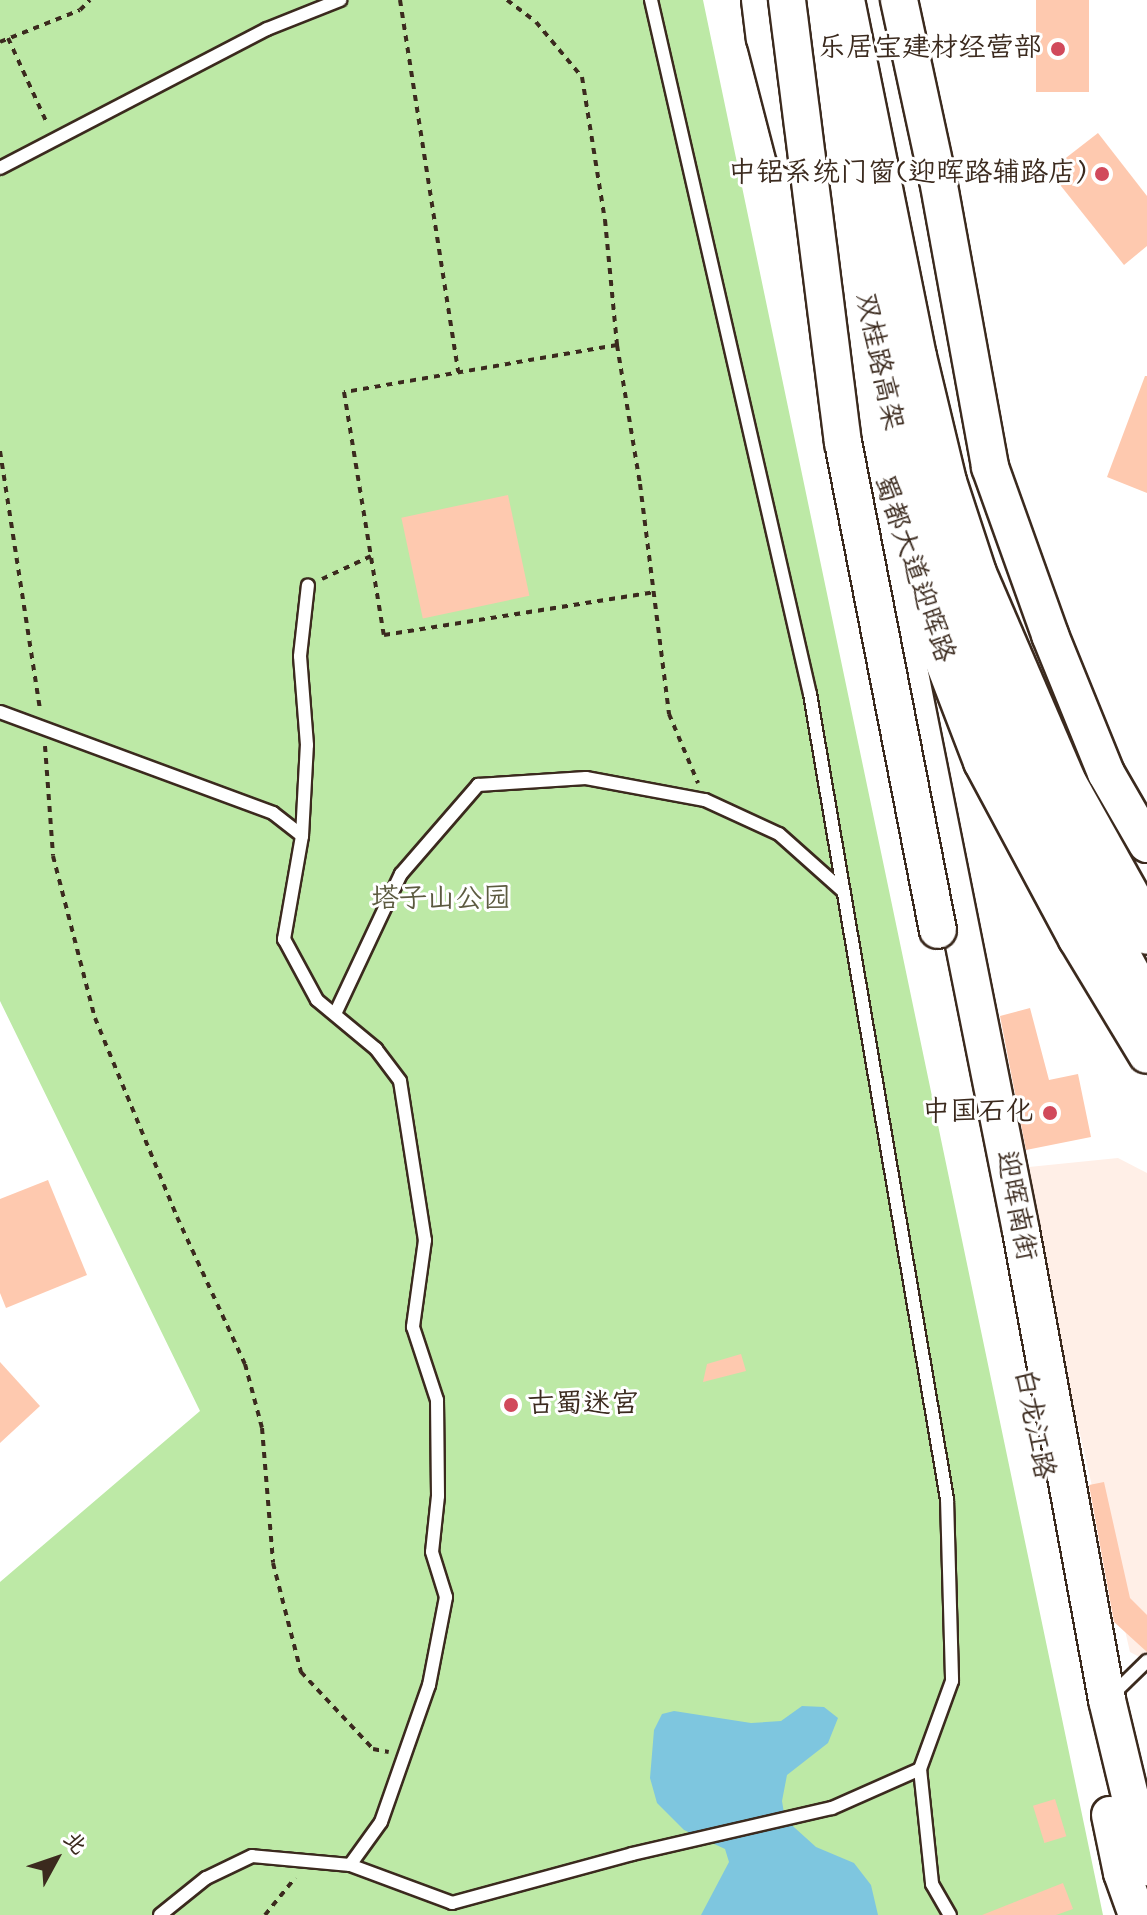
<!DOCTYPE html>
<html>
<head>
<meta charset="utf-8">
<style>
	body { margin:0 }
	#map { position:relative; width:1147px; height:1915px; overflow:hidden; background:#fff; font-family:Mynerve,"LXGW WenKai TC",sans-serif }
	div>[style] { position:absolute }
	.built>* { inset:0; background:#ffefe7 }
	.green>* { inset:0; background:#bde9a6 }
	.water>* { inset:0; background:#7ec6df }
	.building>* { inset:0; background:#fec9af; transform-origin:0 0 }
	.path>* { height:4px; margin-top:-2px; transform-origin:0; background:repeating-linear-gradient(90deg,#3b2a1e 0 6px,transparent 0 12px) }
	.roads { filter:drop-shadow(2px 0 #3b2a1e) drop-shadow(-2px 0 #3b2a1e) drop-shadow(0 2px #3b2a1e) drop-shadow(0 -2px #3b2a1e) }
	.lane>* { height:12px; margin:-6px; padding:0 6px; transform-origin:6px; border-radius:6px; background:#fff }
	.secondary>* { height:36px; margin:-18px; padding:0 18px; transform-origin:18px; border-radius:18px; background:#fff }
	.highway>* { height:44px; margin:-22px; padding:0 22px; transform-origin:22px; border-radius:22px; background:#fff }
	.bridges { filter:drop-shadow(2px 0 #3b2a1e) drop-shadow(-2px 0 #3b2a1e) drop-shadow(0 2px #3b2a1e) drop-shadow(0 -2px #3b2a1e) }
	.secondary-bridge>* { height:36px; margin:-18px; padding:0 18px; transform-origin:18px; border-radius:18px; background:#fff }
	.dots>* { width:22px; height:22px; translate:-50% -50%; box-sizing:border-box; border:4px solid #fff; border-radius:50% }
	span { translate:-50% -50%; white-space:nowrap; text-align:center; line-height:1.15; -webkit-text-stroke:6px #fff; paint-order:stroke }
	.poi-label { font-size:28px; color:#3b2a1e }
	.right { translate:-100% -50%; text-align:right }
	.left { translate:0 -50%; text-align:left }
	.street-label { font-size:28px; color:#3b2a1e }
	.park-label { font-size:28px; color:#5c5a40 }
	.north { position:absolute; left:16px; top:1819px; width:80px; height:80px; -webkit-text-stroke:6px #fff; paint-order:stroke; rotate:50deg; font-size:22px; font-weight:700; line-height:32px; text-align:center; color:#3b2a1e }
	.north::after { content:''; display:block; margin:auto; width:28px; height:36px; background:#3b2a1e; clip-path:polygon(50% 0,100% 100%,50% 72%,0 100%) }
</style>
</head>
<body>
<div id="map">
	<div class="built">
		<div style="clip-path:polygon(1118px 1158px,1147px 1173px,1147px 1661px,1130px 1652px,1019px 1168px)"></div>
	</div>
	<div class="green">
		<div style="clip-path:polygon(0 0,703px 0,1103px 1915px,0 1915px,0 1582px,200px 1411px,0 1001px)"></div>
	</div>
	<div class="water">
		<div style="clip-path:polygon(802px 1706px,824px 1707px,838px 1718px,828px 1743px,787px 1775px,782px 1801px,785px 1819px,816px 1847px,854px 1863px,871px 1885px,878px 1915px,701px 1915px,729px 1862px,725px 1849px,684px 1830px,657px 1803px,650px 1778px,654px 1730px,662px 1714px,674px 1711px,751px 1723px,781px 1721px)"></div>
	</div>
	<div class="building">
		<div style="left:1036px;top:0;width:53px;height:92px"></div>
		<div style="clip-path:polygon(1098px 133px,1147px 196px,1147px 246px,1124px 265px,1049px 171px)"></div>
		<div style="clip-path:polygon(1145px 376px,1147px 376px,1147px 493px,1107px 477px)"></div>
		<div style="left:508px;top:495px;width:103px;height:109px;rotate:78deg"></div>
		<div style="clip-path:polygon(1030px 1008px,1049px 1080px,1078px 1074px,1091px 1137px,1026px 1150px,1000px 1016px)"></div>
		<div style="clip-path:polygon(48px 1180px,87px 1275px,6px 1308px,0 1293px,0 1199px)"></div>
		<div style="clip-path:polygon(741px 1354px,746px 1371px,703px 1382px,707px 1364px)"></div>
		<div style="clip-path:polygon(0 1362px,40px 1406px,0 1443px)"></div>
		<div style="clip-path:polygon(1104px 1482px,1130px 1598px,1147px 1615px,1147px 1652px,1114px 1622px,1089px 1485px)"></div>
		<div style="left:1055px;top:1799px;width:39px;height:23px;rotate:73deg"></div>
		<div style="clip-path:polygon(1063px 1883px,1073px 1909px,1056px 1915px,982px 1915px)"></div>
	</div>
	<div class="path">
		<div style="left:400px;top:0;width:376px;rotate:81.1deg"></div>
		<div style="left:507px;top:0;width:36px;rotate:37deg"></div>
		<div style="left:536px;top:22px;width:72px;rotate:50.1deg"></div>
		<div style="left:582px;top:77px;width:145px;rotate:80.9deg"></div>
		<div style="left:605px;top:220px;width:126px;rotate:84.5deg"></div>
		<div style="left:617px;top:345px;width:141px;rotate:80.6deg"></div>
		<div style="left:640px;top:484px;width:232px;rotate:82.8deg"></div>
		<div style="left:669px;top:714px;width:75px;rotate:67.2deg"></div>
		<div style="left:8px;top:38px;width:94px;rotate:65.4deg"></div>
		<div style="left:0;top:42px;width:86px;rotate:-21.8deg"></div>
		<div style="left:80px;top:10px;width:14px;rotate:-45deg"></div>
		<div style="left:617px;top:345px;width:277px;rotate:170.2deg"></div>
		<div style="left:344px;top:392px;width:246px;rotate:80.7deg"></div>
		<div style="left:384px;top:635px;width:273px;rotate:-9deg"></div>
		<div style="left:0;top:451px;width:261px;rotate:81.2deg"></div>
		<div style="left:322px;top:579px;width:54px;rotate:-25.1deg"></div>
		<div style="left:45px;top:746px;width:110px;rotate:85.8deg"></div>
		<div style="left:53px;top:856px;width:167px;rotate:75.5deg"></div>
		<div style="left:95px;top:1018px;width:215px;rotate:67.6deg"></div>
		<div style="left:177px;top:1217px;width:162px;rotate:65.2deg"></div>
		<div style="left:245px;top:1364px;width:66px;rotate:75.1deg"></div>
		<div style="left:262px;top:1428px;width:135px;rotate:85.3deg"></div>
		<div style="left:273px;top:1563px;width:113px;rotate:75.6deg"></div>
		<div style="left:301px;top:1672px;width:105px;rotate:46.9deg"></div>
		<div style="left:373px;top:1749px;width:16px;rotate:11deg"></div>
		<div style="left:265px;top:1915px;width:48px;rotate:-51deg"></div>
	</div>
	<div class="roads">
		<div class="lane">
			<div style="left:651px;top:0;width:712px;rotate:77.1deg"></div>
			<div style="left:810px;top:694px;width:817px;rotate:80.34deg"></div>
			<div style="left:947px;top:1499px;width:182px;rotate:88.4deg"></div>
			<div style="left:952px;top:1681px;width:94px;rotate:110deg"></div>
			<div style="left:920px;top:1769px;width:116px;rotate:84deg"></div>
			<div style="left:932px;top:1884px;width:36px;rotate:60deg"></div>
			<div style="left:0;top:168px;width:301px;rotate:-27.5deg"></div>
			<div style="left:267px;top:29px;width:79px;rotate:-21.7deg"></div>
			<div style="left:0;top:712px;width:291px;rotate:20.3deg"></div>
			<div style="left:273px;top:813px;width:37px;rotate:38deg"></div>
			<div style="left:302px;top:836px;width:105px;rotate:99.9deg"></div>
			<div style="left:284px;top:939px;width:69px;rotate:61.6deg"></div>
			<div style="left:317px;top:1000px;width:77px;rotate:39.7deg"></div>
			<div style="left:376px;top:1049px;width:40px;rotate:53deg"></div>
			<div style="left:400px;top:1081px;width:161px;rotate:81.1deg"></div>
			<div style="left:425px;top:1240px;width:88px;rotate:97.9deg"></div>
			<div style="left:413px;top:1327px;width:77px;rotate:71.8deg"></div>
			<div style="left:437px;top:1400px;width:96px;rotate:89.4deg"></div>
			<div style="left:438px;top:1496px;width:56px;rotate:96.1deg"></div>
			<div style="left:432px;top:1552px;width:47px;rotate:72.7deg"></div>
			<div style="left:446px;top:1597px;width:90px;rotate:100.9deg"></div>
			<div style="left:429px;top:1685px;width:145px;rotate:109.3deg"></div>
			<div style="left:381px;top:1822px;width:53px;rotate:125.8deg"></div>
			<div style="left:350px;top:1865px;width:98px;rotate:-174.8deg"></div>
			<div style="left:252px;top:1856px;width:51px;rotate:154.4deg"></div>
			<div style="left:206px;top:1878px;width:59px;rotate:141.2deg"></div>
			<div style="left:302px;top:836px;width:91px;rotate:-86.9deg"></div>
			<div style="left:307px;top:745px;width:89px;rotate:-94.5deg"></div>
			<div style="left:300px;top:656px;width:71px;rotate:-83.6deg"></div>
			<div style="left:335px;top:1014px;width:155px;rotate:-64.8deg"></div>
			<div style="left:401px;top:874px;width:118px;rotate:-49.1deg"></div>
			<div style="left:478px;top:785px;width:108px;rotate:-3.7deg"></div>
			<div style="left:586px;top:778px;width:121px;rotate:10.5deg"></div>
			<div style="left:705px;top:800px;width:81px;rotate:24.7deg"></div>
			<div style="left:779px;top:834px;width:86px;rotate:41.7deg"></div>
			<div style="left:1112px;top:1695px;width:49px;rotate:-44.2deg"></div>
			<div style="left:350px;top:1865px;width:109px;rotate:20.4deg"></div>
			<div style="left:452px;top:1903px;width:187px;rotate:-15.2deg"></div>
			<div style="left:632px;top:1854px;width:205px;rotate:-13deg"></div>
			<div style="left:832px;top:1808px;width:96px;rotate:-23.9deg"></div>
		</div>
		<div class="secondary">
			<div style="left:760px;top:0;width:38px;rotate:83deg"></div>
			<div style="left:765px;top:38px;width:116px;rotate:75.5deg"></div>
			<div style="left:899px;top:0;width:184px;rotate:77.8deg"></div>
			<div style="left:938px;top:180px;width:292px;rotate:79.7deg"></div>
			<div style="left:990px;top:467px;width:178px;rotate:70.3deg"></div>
			<div style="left:1050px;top:635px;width:149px;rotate:67.9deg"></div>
			<div style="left:1106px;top:773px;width:82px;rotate:60deg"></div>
			<div style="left:841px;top:336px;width:215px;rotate:74.6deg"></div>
			<div style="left:898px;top:543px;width:235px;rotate:69deg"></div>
			<div style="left:982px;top:762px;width:201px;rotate:61.8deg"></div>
			<div style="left:1077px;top:939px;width:135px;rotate:58.9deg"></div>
			<div style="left:898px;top:543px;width:60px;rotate:91.9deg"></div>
			<div style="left:896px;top:603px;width:640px;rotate:78.74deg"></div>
			<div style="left:1021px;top:1231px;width:477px;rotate:79.6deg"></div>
			<div style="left:1107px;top:1700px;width:172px;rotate:76.5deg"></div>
			<div style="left:1110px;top:1815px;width:59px;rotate:78.3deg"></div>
			<div style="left:1122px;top:1873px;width:45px;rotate:70.3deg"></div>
		</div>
		<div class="highway">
			<div style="left:807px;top:0;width:306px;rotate:79.3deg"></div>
			<div style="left:864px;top:301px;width:216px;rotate:76.6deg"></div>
			<div style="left:914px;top:511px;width:78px;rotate:71.3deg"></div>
			<div style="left:939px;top:585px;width:234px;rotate:66.3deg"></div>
			<div style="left:1033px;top:799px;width:240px;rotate:61.6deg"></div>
			<div style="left:842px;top:0;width:364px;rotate:78.6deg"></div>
			<div style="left:914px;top:357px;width:129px;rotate:76.5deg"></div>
			<div style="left:944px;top:482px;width:97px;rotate:71.9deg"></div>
			<div style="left:974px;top:574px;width:230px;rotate:66.7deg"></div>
			<div style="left:1065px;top:785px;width:168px;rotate:60.8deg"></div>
		</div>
	</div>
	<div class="bridges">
		<div class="secondary-bridge">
			<div style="left:787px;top:0;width:446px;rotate:82.8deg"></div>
			<div style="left:843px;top:442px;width:497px;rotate:79deg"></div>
		</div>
	</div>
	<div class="dots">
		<div style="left:1058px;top:49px;background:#d1495b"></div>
		<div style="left:1102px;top:174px;background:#d1495b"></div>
		<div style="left:1050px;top:1113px;background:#d1495b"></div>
		<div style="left:511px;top:1405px;background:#d1495b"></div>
	</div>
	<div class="poi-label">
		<span class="right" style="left:1042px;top:49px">乐居宝建材经营部</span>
		<span class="right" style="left:1086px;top:174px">中铝系统门窗(迎晖路辅路店)</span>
		<span class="right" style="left:1034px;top:1113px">中国石化</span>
		<span class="left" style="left:527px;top:1405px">古蜀迷宫</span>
	</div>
	<div class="street-label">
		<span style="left:878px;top:362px;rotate:78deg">双桂路高架</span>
		<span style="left:913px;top:569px;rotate:71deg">蜀都大道迎晖路</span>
		<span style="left:1015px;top:1206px;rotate:79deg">迎晖南街</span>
		<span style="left:1033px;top:1424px;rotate:79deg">白龙江路</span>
	</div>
	<div class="park-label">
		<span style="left:441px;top:900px">塔子山公园</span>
	</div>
	<div class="north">北</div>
</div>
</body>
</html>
